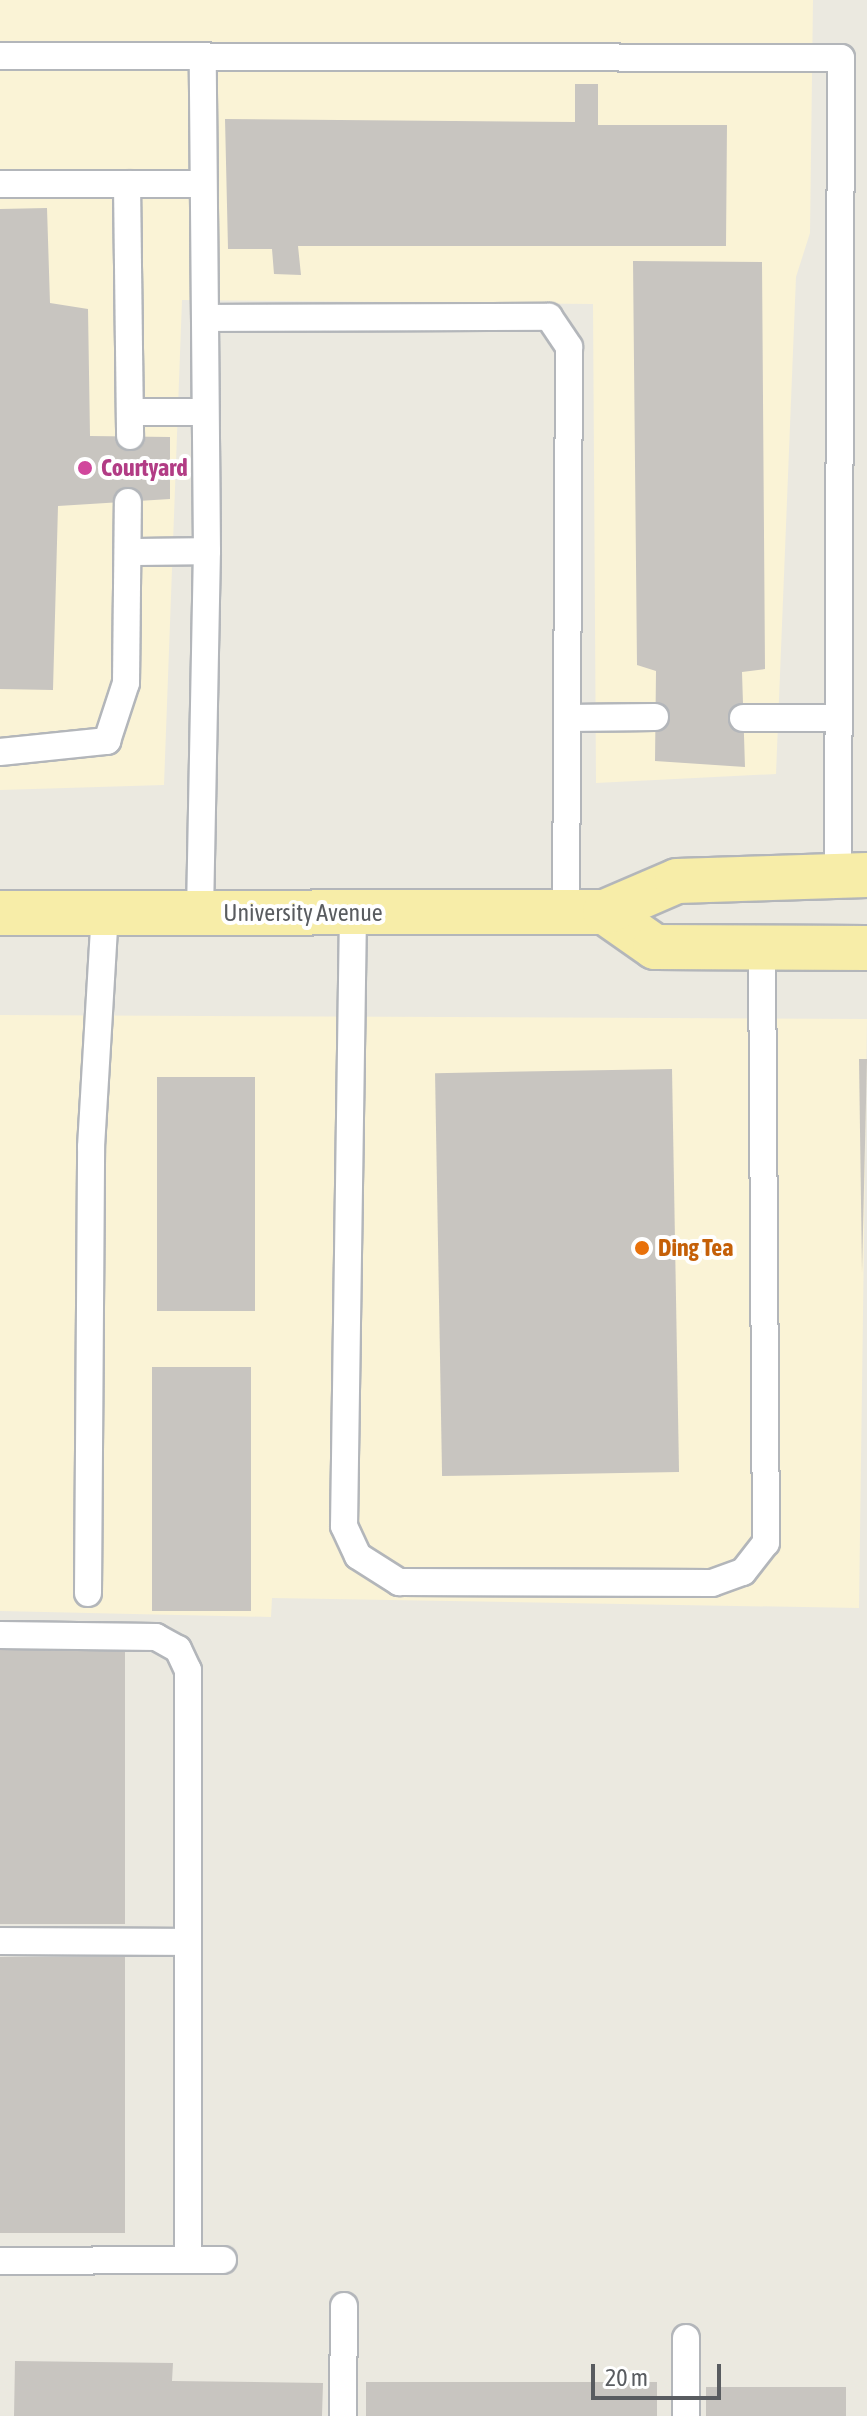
<!DOCTYPE html>
<html>
<head>
<meta charset="utf-8">
<style>
	body { margin:0 }
	#map { position:relative; width:867px; height:2416px; overflow:hidden; background:#ebe9e0; font-family:"Asap Condensed",sans-serif }
	div>[style] { position:absolute }
	.commercial>* { inset:0; background:#faf3d6 }
	.building>* { inset:0; background:#c8c5c0; transform-origin:0 0 }
	.roads { filter:drop-shadow(2px 0 #b3b6ba) drop-shadow(-2px 0 #b3b6ba) drop-shadow(0 2px #b3b6ba) drop-shadow(0 -2px #b3b6ba) }
	.lane>* { height:26px; margin:-13px; padding:0 13px; transform-origin:13px; border-radius:13px; background:#fff }
	.primary>* { height:44px; margin:-22px; padding:0 22px; transform-origin:22px; border-radius:22px; background:#f7eda8 }
	.dots>* { width:22px; height:22px; translate:-50% -50%; box-sizing:border-box; border:4px solid #fff; border-radius:50% }
	span { translate:-50% -50%; white-space:nowrap; text-align:center; line-height:1.15; -webkit-text-stroke:8px #fff; paint-order:stroke }
	.hotel-label { font-size:24px; color:#b23c85; font-weight:700 }
	.left { translate:0 -50%; text-align:left }
	.street-label { font-size:24px; color:#595c60 }
	.food-label { font-size:24px; color:#c56008; font-weight:700 }
	.scale { position:absolute; left:591px; top:2364px; width:130px; height:36px; box-sizing:border-box; border:4px solid #595c60; border-top:0; padding-left:10px; font-size:24px; line-height:28px; white-space:nowrap; color:#595c60; -webkit-text-stroke:6px #fff; paint-order:stroke }
</style>
</head>
<body>
<div id="map">
	<div class="commercial">
		<div style="clip-path:polygon(0 0,813px 0,810px 233px,796px 277px,776px 774px,596px 783px,593px 304px,182px 300px,164px 785px,0 790px)"></div>
		<div style="clip-path:polygon(0 1015px,867px 1019px,859px 1608px,272px 1598px,271px 1617px,0 1611px)"></div>
	</div>
	<div class="building">
		<div style="clip-path:polygon(575px 84px,598px 84px,598px 125px,727px 125px,726px 246px,298px 246px,301px 275px,274px 274px,272px 249px,228px 249px,225px 119px,575px 122px)"></div>
		<div style="clip-path:polygon(47px 208px,50px 303px,88px 309px,90px 436px,170px 437px,170px 499px,58px 506px,53px 690px,0 689px,0 209px)"></div>
		<div style="clip-path:polygon(633px 261px,762px 262px,765px 669px,742px 672px,745px 767px,655px 761px,656px 671px,637px 665px)"></div>
		<div style="clip-path:polygon(859px 1059px,867px 1059px,862px 1273px)"></div>
		<div style="left:672px;top:1069px;width:403px;height:237px;rotate:89deg"></div>
		<div style="left:157px;top:1077px;width:98px;height:234px"></div>
		<div style="left:251px;top:1367px;width:244px;height:99px;rotate:90deg"></div>
		<div style="left:0;top:1650px;width:125px;height:274px"></div>
		<div style="left:0;top:1957px;width:125px;height:276px"></div>
		<div style="clip-path:polygon(15px 2361px,173px 2363px,172px 2381px,323px 2383px,322px 2416px,14px 2416px)"></div>
		<div style="left:657px;top:2382px;width:34px;height:291px;rotate:90deg"></div>
		<div style="left:706px;top:2387px;width:140px;height:29px"></div>
	</div>
	<div class="roads">
		<div class="lane">
			<div style="left:0;top:56px;width:841px;rotate:0.14deg"></div>
			<div style="left:841px;top:58px;width:816px;rotate:90.21deg"></div>
			<div style="left:0;top:184px;width:202px"></div>
			<div style="left:127px;top:184px;width:252px;rotate:89.3deg"></div>
			<div style="left:205px;top:318px;width:344px;rotate:-0.2deg"></div>
			<div style="left:549px;top:317px;width:36px;rotate:56deg"></div>
			<div style="left:569px;top:347px;width:565px;rotate:90.3deg"></div>
			<div style="left:130px;top:412px;width:75px"></div>
			<div style="left:128px;top:552px;width:79px;rotate:-0.7deg"></div>
			<div style="left:567px;top:718px;width:88px;rotate:-0.7deg"></div>
			<div style="left:743px;top:718px;width:96px"></div>
			<div style="left:0;top:752px;width:108px;rotate:-5.9deg"></div>
			<div style="left:107px;top:741px;width:61px;rotate:-71.9deg"></div>
			<div style="left:126px;top:683px;width:181px;rotate:-89.4deg"></div>
			<div style="left:200px;top:913px;width:362px;rotate:-88.9deg"></div>
			<div style="left:207px;top:551px;width:492px;rotate:-90.5deg"></div>
			<div style="left:353px;top:913px;width:613px;rotate:90.84deg"></div>
			<div style="left:344px;top:1526px;width:33px;rotate:65deg"></div>
			<div style="left:358px;top:1556px;width:49px;rotate:32.4deg"></div>
			<div style="left:399px;top:1582px;width:313px;rotate:0.2deg"></div>
			<div style="left:712px;top:1583px;width:33px;rotate:-20deg"></div>
			<div style="left:743px;top:1572px;width:37px;rotate:-52deg"></div>
			<div style="left:766px;top:1543px;width:595px;rotate:-90.39deg"></div>
			<div style="left:88px;top:1593px;width:446px;rotate:-89.6deg"></div>
			<div style="left:91px;top:1147px;width:234px;rotate:-86.6deg"></div>
			<div style="left:0;top:1635px;width:156px;rotate:0.7deg"></div>
			<div style="left:156px;top:1637px;width:25px;rotate:29deg"></div>
			<div style="left:178px;top:1649px;width:23px;rotate:65deg"></div>
			<div style="left:188px;top:1670px;width:590px;rotate:90deg"></div>
			<div style="left:0;top:1941px;width:188px;rotate:0.3deg"></div>
			<div style="left:0;top:2261px;width:223px;rotate:-0.3deg"></div>
			<div style="left:343px;top:2416px;width:110px;rotate:-89.5deg"></div>
			<div style="left:686px;top:2416px;width:78px;rotate:-90deg"></div>
		</div>
		<div class="primary">
			<div style="left:605px;top:912px;width:61px;rotate:35deg"></div>
			<div style="left:655px;top:947px;width:212px;rotate:0.3deg"></div>
			<div style="left:0;top:913px;width:605px;rotate:-0.09deg"></div>
			<div style="left:605px;top:912px;width:78px;rotate:-23.3deg"></div>
			<div style="left:677px;top:881px;width:190px;rotate:-1.8deg"></div>
		</div>
	</div>
	<div class="dots">
		<div style="left:85px;top:468px;background:#d1479c"></div>
		<div style="left:642px;top:1248px;background:#e8710a"></div>
	</div>
	<div class="hotel-label">
		<span class="left" style="left:101px;top:468px">Courtyard</span>
	</div>
	<div class="street-label">
		<span style="left:303px;top:913px">University Avenue</span>
	</div>
	<div class="food-label">
		<span class="left" style="left:658px;top:1248px">Ding Tea</span>
	</div>
	<div class="scale">20 m</div>
</div>
</body>
</html>
